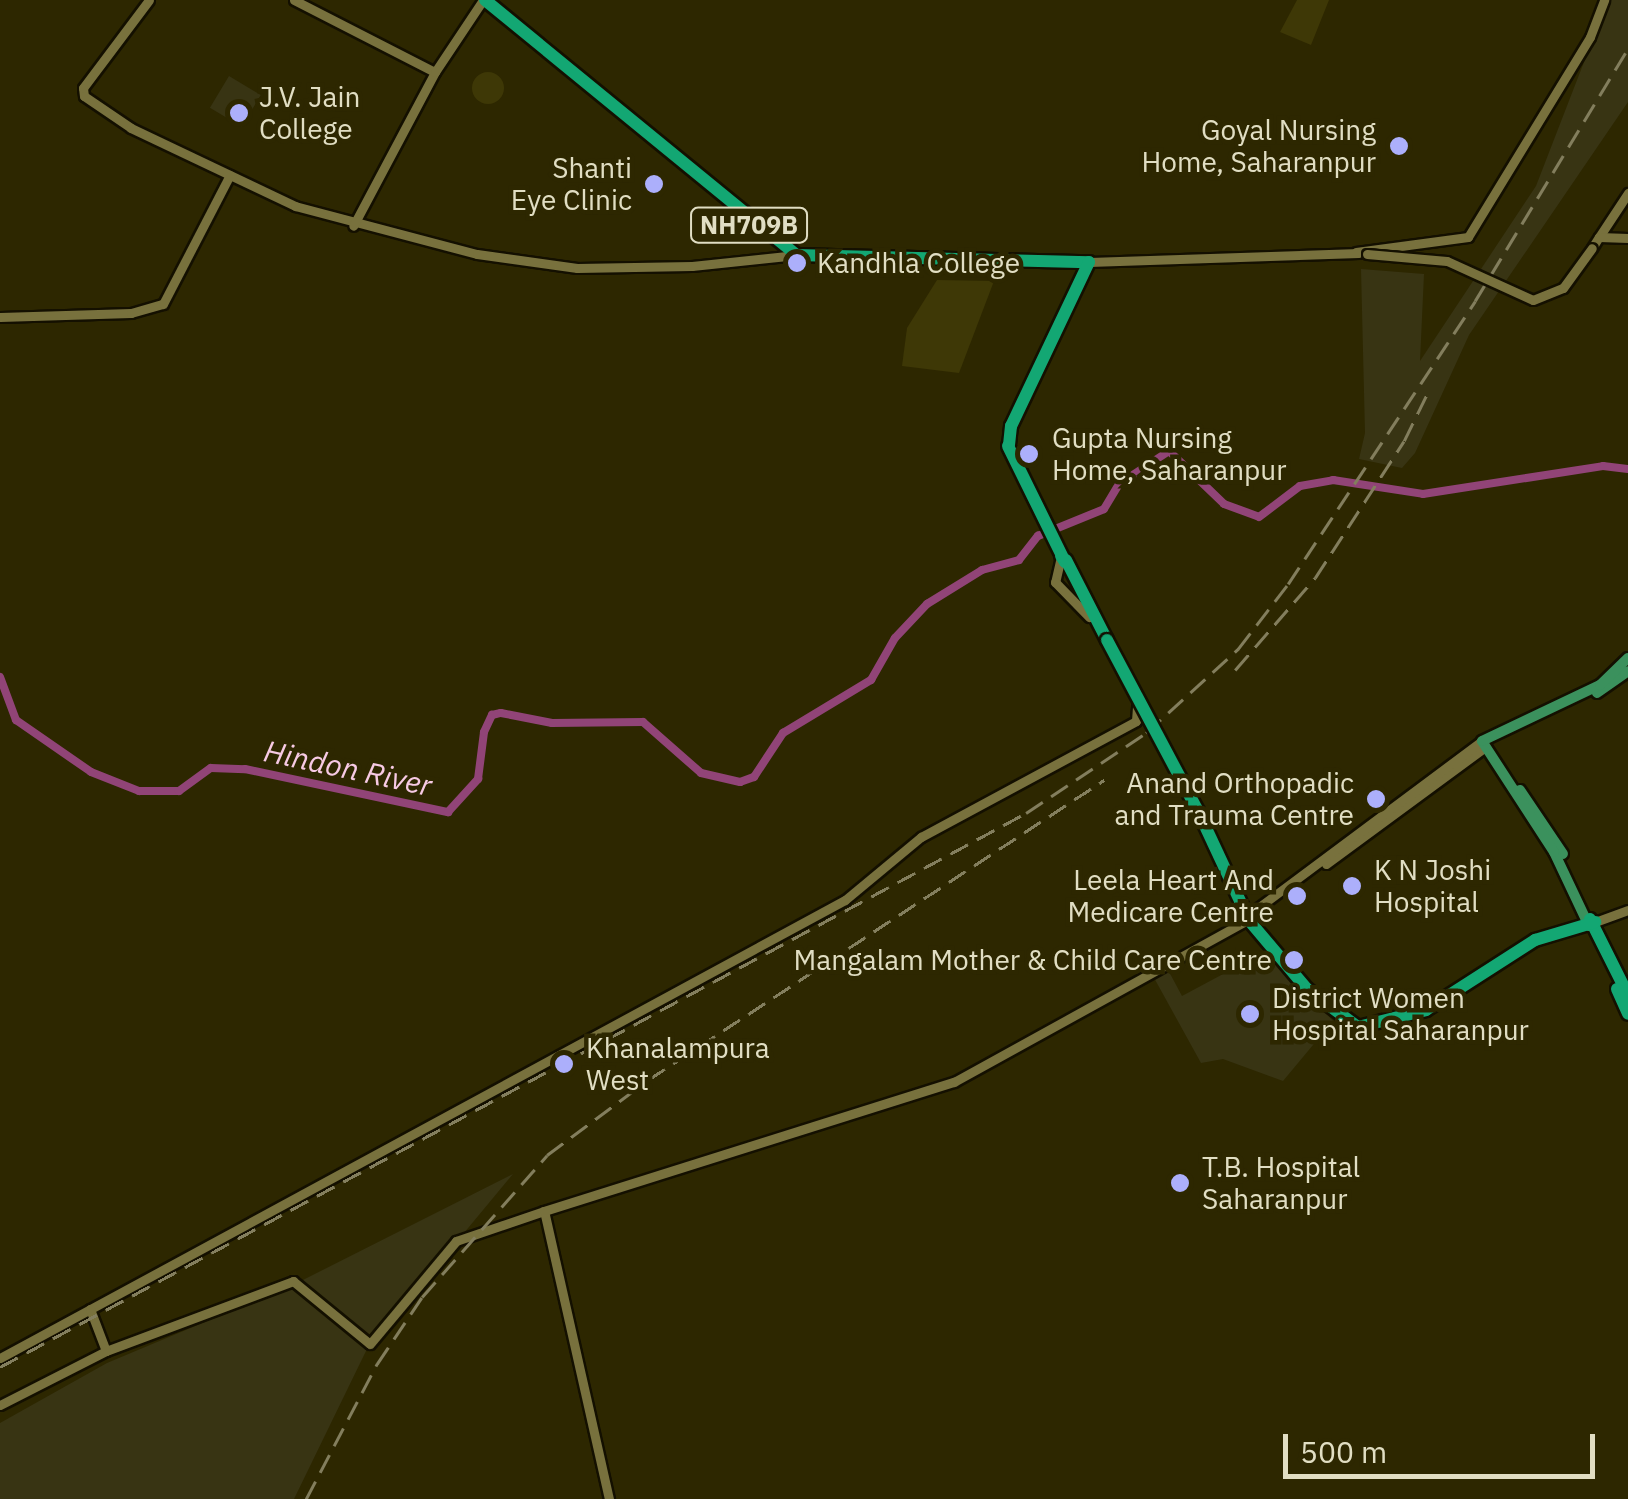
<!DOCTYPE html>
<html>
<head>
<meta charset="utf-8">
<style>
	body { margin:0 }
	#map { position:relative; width:1628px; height:1499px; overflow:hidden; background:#2d2700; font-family:"IBM Plex Sans",sans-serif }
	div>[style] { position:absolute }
	.built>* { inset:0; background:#383413; transform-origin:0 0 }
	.green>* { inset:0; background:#3e3806 }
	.round { border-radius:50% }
	.river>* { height:8px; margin:-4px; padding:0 4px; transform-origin:4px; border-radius:4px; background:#914477 }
	.roads { filter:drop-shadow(2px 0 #141000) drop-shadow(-2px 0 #141000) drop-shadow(0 2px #141000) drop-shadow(0 -2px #141000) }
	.secondary>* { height:9px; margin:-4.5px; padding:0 4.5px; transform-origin:4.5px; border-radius:4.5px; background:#78713d }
	.primary>* { height:10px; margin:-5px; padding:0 5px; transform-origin:5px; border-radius:5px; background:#3b915d }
	.highway>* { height:12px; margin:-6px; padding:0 6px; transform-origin:6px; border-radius:6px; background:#13a773 }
	.rail>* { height:2.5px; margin-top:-1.25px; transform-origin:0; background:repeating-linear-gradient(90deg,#837e5d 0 20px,transparent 0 30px) }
	.bridges { filter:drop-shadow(2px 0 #141000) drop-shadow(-2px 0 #141000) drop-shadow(0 2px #141000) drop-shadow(0 -2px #141000) }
	.secondary-bridge>* { height:9px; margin:-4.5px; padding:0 4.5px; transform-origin:4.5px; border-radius:4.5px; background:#78713d }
	.highway-bridge>* { height:12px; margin:-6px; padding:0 6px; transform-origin:6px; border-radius:6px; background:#13a773 }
	.dots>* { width:28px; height:28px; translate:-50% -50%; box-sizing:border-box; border:5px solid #2d2700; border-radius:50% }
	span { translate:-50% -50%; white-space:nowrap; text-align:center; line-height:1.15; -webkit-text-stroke:9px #2d2700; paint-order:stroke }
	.shield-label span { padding:2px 8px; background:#2d2700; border:2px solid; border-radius:8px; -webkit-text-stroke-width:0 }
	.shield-label { font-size:25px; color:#e1dec3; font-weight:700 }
	.poi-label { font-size:28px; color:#e1dec3 }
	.left { translate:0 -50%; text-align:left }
	.right { translate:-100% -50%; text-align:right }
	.water-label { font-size:30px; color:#f7cae4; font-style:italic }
	.scale { position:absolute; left:1283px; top:1434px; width:312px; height:45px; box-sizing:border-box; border:5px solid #e1dec3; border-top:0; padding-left:12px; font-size:30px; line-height:35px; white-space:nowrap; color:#e1dec3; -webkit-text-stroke:8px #2d2700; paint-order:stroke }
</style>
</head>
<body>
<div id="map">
	<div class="built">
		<div style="clip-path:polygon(1608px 0,1628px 0,1628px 102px,1469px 335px,1415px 453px,1402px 468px,1359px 459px,1365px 433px,1361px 269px,1424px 274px,1420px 361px,1536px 186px)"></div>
		<div style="left:229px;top:76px;width:37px;height:37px;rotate:31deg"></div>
		<div style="clip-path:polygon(1268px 950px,1333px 1021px,1283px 1081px,1223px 1059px,1201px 1063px,1153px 976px,1167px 968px,1182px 996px)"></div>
		<div style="clip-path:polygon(513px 1174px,366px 1351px,294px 1499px,0 1499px,0 1423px,107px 1363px,293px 1285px)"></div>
	</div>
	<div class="green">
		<div style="clip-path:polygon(1297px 0,1329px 0,1311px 45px,1280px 32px)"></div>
		<div class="round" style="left:472px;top:72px;width:32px;height:32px"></div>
		<div style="clip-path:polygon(937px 280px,994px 281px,959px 373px,902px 366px,907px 328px)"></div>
	</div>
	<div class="river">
		<div style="left:0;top:677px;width:46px;rotate:69.6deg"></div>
		<div style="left:16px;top:720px;width:91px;rotate:34.7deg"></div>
		<div style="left:91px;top:772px;width:52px;rotate:21.6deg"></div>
		<div style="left:139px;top:791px;width:40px"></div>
		<div style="left:179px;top:791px;width:39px;rotate:-36deg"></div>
		<div style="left:211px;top:768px;width:34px;rotate:2deg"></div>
		<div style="left:245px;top:769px;width:208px;rotate:12deg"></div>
		<div style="left:448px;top:812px;width:45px;rotate:-47.7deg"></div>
		<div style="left:478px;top:779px;width:47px;rotate:-82.7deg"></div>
		<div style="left:484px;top:732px;width:19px;rotate:-65deg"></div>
		<div style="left:492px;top:715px;width:9px;rotate:-13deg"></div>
		<div style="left:501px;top:713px;width:52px;rotate:11.1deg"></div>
		<div style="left:552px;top:723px;width:91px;rotate:-0.6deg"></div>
		<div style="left:643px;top:722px;width:77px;rotate:41.3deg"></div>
		<div style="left:701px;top:773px;width:40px;rotate:13deg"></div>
		<div style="left:740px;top:782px;width:15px;rotate:-20deg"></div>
		<div style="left:754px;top:777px;width:53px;rotate:-56.6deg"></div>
		<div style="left:783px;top:733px;width:103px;rotate:-31.1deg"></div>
		<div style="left:871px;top:680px;width:48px;rotate:-60.3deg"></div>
		<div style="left:895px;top:638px;width:47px;rotate:-46.7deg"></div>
		<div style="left:927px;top:604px;width:65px;rotate:-31.7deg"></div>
		<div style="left:982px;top:570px;width:38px;rotate:-15deg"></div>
		<div style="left:1019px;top:560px;width:31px;rotate:-52deg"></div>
		<div style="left:1038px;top:536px;width:71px;rotate:-22.2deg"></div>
		<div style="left:1104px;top:509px;width:29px;rotate:-59deg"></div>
		<div style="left:1119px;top:484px;width:60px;rotate:-33.4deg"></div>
		<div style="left:1169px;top:451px;width:76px;rotate:43.9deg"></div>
		<div style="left:1224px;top:504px;width:37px;rotate:20deg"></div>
		<div style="left:1259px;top:517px;width:51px;rotate:-37.1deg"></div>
		<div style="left:1300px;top:486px;width:34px;rotate:-10deg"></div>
		<div style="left:1333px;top:480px;width:91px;rotate:8.8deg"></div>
		<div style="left:1423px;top:494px;width:182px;rotate:-8.8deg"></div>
		<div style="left:1603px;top:466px;width:25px;rotate:7deg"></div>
	</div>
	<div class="roads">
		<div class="secondary">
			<div style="left:149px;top:0;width:110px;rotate:126.9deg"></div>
			<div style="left:83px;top:88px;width:8px;rotate:83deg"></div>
			<div style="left:84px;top:96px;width:57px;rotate:34.2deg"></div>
			<div style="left:131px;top:128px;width:182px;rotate:25.4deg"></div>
			<div style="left:295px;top:206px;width:188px;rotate:14.8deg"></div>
			<div style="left:477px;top:254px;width:101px;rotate:8deg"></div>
			<div style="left:577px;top:268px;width:115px;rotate:-1deg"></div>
			<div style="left:692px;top:266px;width:105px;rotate:-6deg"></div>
			<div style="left:294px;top:0;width:158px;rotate:27.1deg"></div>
			<div style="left:435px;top:72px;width:174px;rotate:118deg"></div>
			<div style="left:435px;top:72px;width:87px;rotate:-56.3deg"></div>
			<div style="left:1599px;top:237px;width:53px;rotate:-56.6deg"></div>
			<div style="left:1592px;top:248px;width:13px;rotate:-58deg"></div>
			<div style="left:1599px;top:237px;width:29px;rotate:2deg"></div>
			<div style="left:1356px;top:252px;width:113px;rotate:-7.6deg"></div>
			<div style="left:1468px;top:237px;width:234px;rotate:-58.6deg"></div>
			<div style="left:1590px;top:37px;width:40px;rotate:-69deg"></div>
			<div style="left:1089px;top:262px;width:270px;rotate:-1.9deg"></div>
			<div style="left:0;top:317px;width:131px;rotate:-1.7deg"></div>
			<div style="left:131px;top:313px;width:33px;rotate:-16deg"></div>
			<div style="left:163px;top:304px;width:145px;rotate:-62.6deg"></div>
			<div style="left:1060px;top:561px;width:22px;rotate:103deg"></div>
			<div style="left:1055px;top:582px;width:49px;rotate:45.8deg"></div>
			<div style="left:1326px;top:864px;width:197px;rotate:-36.3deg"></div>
			<div style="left:1251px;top:913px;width:288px;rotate:-36.7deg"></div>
			<div style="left:1595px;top:922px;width:35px;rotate:-20deg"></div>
			<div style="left:106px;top:1351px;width:200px;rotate:-20.5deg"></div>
			<div style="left:293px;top:1281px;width:99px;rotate:39.3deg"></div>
			<div style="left:370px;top:1344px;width:134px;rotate:-50.1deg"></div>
			<div style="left:456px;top:1241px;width:93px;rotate:-18.8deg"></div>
			<div style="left:0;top:1358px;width:961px;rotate:-28.46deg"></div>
			<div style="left:845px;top:900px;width:99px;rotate:-39.7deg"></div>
			<div style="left:921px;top:837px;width:244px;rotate:-28.3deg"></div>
			<div style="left:1136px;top:721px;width:16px;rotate:-86deg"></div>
			<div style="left:0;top:1405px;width:119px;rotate:-27deg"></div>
			<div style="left:106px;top:1351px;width:45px;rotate:-110.9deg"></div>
			<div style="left:609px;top:1499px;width:295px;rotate:-102.7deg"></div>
			<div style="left:544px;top:1211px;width:430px;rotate:-17.5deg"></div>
			<div style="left:954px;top:1082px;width:331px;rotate:-28.9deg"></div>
		</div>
		<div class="primary">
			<div style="left:1597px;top:693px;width:38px;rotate:-35deg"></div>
			<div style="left:1520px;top:790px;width:77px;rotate:56.1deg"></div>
			<div style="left:1589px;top:926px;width:82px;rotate:-115.3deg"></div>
			<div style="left:1554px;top:852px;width:132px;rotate:-123deg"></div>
			<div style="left:1482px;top:741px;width:131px;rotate:-25.4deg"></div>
			<div style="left:1600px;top:685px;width:39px;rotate:-44deg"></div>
		</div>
		<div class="highway">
			<div style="left:485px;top:0;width:402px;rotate:39.3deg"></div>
			<div style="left:796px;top:255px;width:293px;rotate:1.4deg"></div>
			<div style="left:1089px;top:262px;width:182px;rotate:115.4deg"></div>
			<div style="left:1011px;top:426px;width:19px;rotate:96deg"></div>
			<div style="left:1008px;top:446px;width:129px;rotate:63.8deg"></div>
			<div style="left:1065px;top:562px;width:7px;rotate:-124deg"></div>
			<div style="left:1066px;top:560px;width:90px;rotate:62.9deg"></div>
			<div style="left:1199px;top:813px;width:111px;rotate:65deg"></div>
			<div style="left:1590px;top:919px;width:85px;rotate:63.4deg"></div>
			<div style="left:1252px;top:924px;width:85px;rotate:49.8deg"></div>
			<div style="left:1307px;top:989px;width:64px;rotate:36.7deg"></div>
			<div style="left:1358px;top:1027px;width:70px;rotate:-14deg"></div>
			<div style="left:1426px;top:1010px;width:130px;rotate:-32.7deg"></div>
			<div style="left:1535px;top:940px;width:63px;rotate:-16.7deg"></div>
			<div style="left:1617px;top:989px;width:27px;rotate:66deg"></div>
		</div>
	</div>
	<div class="rail">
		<div style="left:1235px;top:670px;width:122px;rotate:-49deg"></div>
		<div style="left:1315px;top:578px;width:163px;rotate:-57deg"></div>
		<div style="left:1404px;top:441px;width:59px;rotate:-63.9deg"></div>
		<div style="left:0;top:1367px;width:1166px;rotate:-28.37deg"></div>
		<div style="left:1026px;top:813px;width:144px;rotate:-33.7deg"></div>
		<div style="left:1146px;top:733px;width:125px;rotate:-42.4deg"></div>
		<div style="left:1238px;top:649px;width:82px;rotate:-52.4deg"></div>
		<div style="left:1288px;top:584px;width:339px;rotate:-56.5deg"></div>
		<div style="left:1475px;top:301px;width:296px;rotate:-58.8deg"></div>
		<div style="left:306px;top:1499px;width:153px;rotate:-62.3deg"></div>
		<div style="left:377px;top:1364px;width:81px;rotate:-56.1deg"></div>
		<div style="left:422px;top:1297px;width:189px;rotate:-48.6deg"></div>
		<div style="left:547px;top:1155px;width:126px;rotate:-36.6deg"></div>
		<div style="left:648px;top:1080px;width:546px;rotate:-33.34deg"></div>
	</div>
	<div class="bridges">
		<div class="secondary-bridge">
			<div style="left:1367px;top:254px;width:80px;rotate:5deg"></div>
			<div style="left:1447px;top:261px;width:94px;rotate:24.4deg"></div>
			<div style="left:1533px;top:300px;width:32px;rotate:-22deg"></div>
			<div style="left:1563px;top:288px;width:49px;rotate:-54.1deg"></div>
		</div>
		<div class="highway-bridge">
			<div style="left:1107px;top:640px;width:196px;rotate:62deg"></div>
		</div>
	</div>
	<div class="dots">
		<div style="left:239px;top:113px;background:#acaffb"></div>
		<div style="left:1399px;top:146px;background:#acaffb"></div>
		<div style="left:654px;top:184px;background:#acaffb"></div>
		<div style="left:797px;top:263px;background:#acaffb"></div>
		<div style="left:1029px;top:454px;background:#acaffb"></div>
		<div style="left:1376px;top:799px;background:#acaffb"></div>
		<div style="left:1352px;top:886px;background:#acaffb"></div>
		<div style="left:1297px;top:896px;background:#acaffb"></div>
		<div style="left:1294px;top:960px;background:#acaffb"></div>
		<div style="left:1250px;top:1014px;background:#acaffb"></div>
		<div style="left:564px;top:1064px;background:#acaffb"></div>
		<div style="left:1180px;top:1183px;background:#acaffb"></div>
	</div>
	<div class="shield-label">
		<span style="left:749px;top:225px">NH709B</span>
	</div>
	<div class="poi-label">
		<span class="left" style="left:259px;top:113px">J.V. Jain<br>College</span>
		<span class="right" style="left:1376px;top:146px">Goyal Nursing<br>Home, Saharanpur</span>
		<span class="right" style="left:632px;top:184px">Shanti<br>Eye Clinic</span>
		<span class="left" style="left:817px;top:263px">Kandhla College</span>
		<span class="left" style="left:1052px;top:454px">Gupta Nursing<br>Home, Saharanpur</span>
		<span class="right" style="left:1354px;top:799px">Anand Orthopadic<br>and Trauma Centre</span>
		<span class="left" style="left:1374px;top:886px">K N Joshi<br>Hospital</span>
		<span class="right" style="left:1274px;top:896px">Leela Heart And<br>Medicare Centre</span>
		<span class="right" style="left:1272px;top:960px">Mangalam Mother &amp; Child Care Centre</span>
		<span class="left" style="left:1272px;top:1014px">District Women<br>Hospital Saharanpur</span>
		<span class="left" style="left:586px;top:1064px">Khanalampura<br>West</span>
		<span class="left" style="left:1202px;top:1183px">T.B. Hospital<br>Saharanpur</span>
	</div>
	<div class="water-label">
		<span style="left:348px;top:768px;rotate:12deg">Hindon River</span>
	</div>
	<div class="scale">500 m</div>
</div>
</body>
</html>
